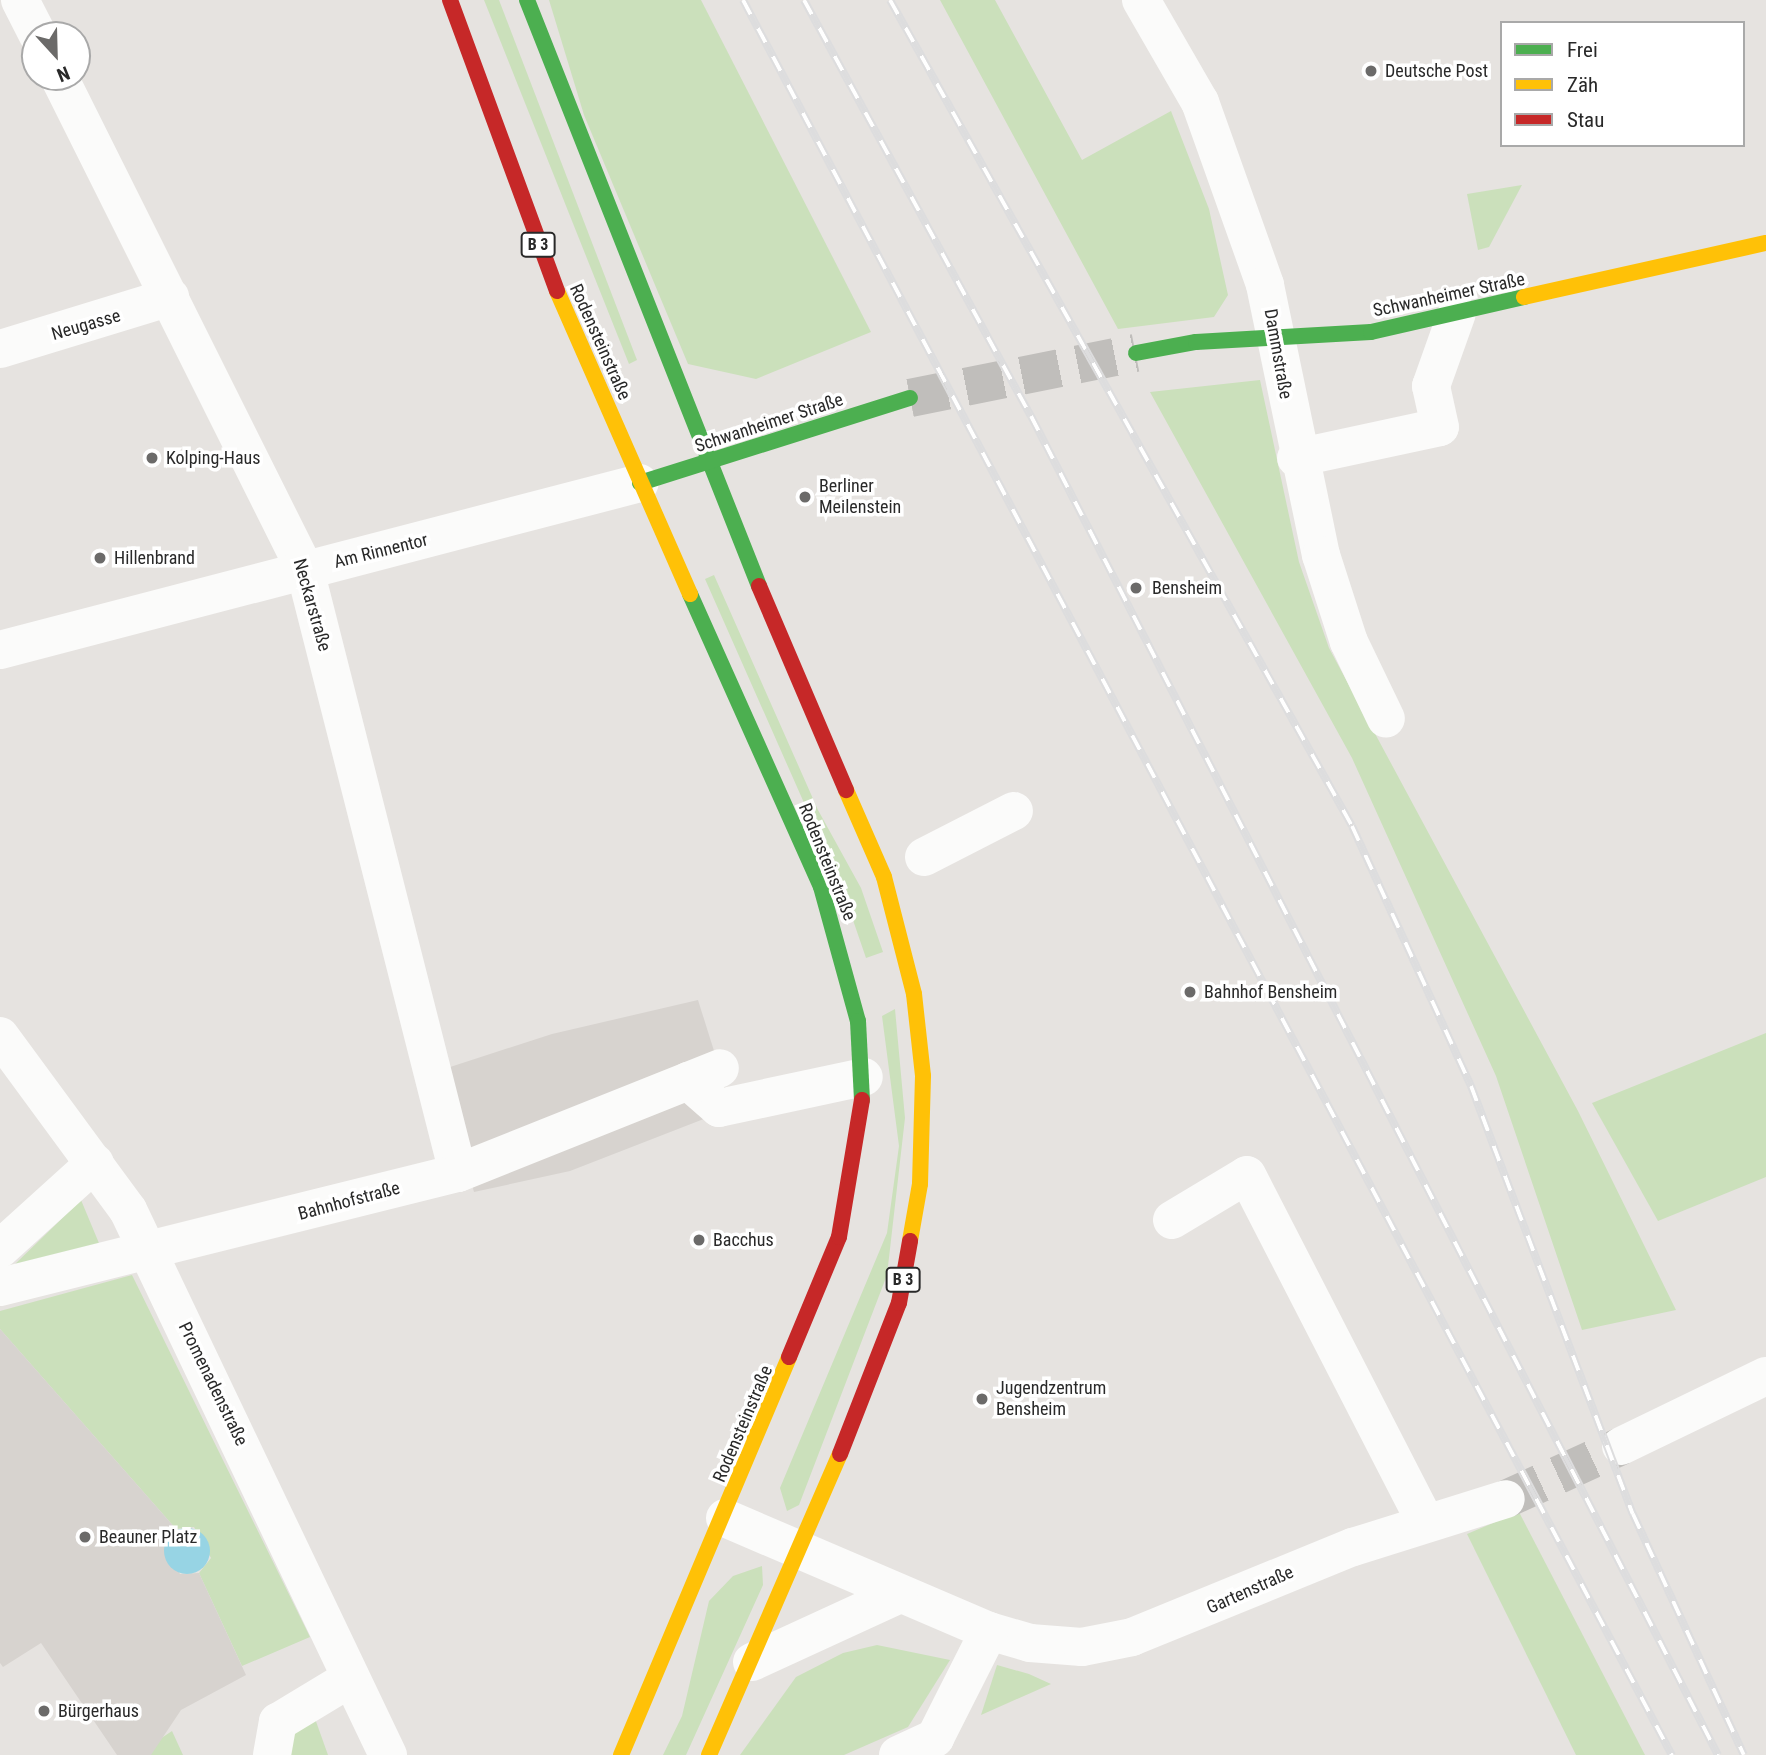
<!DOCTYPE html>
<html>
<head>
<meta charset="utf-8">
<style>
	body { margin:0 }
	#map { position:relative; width:1766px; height:1755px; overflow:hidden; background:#e6e3e0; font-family:"Roboto Condensed",sans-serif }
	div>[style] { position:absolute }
	.green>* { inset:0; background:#cbe0bb }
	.plaza>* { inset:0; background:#d7d3cf }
	.water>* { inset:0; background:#97d4e4 }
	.round { border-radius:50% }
	.street-tunnel>* { height:38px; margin-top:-19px; transform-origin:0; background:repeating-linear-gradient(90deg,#c0bebb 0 38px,transparent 0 57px) }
	.secondary-tunnel>* { height:38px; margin-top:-19px; transform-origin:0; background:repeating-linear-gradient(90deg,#c0bebb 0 38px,transparent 0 57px) }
	.street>* { height:38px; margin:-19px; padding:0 19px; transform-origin:19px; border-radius:19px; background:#fbfbfa }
	.fast>* { height:16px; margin:-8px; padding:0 8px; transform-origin:8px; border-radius:8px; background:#4caf50 }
	.slow>* { height:16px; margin:-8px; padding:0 8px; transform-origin:8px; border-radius:8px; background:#ffc107 }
	.jam>* { height:16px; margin:-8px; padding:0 8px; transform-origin:8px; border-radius:8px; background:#c62828 }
	.rail>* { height:8px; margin-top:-4px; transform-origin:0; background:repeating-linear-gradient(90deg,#fff 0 16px,#ddddde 0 32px); box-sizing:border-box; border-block:2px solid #ddddde }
	.dots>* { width:19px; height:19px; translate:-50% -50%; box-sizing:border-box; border:4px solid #fff; border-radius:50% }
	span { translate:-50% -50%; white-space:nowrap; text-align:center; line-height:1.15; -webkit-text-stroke:7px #fff; paint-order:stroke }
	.shield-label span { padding:2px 5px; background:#fff; border:2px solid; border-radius:5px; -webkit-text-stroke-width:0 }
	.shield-label { font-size:16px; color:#292929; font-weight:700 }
	.poi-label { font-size:18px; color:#292929 }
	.left { translate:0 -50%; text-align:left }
	.street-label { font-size:18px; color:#292929 }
	.legend { position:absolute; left:1500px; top:21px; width:245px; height:126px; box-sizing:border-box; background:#fff; border:2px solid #a9a9a9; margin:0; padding:9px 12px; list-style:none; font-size:21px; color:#292929 }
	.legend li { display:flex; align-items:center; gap:14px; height:35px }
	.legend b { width:35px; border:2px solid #a9a9a9 }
	.north { position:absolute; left:21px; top:21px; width:70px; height:70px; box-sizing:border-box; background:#fff; border:2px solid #a9a9a9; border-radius:50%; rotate:158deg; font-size:19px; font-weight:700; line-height:28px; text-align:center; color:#292929 }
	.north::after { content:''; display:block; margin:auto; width:24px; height:32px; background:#6b6a69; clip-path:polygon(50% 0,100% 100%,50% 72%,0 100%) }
</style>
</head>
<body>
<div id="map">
	<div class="green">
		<div style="clip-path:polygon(484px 0,499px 0,637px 360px,629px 364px)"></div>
		<div style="clip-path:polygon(549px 0,701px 0,871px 332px,756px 379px,688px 364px,584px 115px)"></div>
		<div style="clip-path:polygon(940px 0,995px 0,1082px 160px,1171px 111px,1209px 209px,1228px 295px,1214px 317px,1118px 329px)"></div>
		<div style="clip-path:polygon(1522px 185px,1489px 247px,1478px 250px,1467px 194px)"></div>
		<div style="clip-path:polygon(1260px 380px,1299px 562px,1329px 648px,1578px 1111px,1676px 1310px,1582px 1330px,1496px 1076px,1352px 758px,1150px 392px)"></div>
		<div style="clip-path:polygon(714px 575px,818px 810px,861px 888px,883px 952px,866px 958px,843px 891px,705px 579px)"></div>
		<div style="clip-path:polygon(895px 1009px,905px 1118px,887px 1275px,799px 1505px,787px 1511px,780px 1488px,887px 1233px,899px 1146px,882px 1016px)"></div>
		<div style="clip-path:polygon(1766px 1033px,1766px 1177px,1658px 1221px,1592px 1103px)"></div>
		<div style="clip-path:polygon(81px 1200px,101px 1248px,11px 1268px)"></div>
		<div style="clip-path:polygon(132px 1275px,310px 1637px,242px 1666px,199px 1573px,211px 1558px,194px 1527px,176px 1529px,0 1329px,0 1311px)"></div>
		<div style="clip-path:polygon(1519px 1512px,1645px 1755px,1576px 1755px,1467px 1534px)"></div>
		<div style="clip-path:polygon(762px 1566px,763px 1585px,686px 1755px,663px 1755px,682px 1716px,709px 1601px,733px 1576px)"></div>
		<div style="clip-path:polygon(877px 1645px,950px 1660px,908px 1727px,844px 1755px,740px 1755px,796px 1677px,843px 1653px)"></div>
		<div style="clip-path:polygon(997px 1665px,1029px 1674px,1051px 1684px,981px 1715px)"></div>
		<div style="clip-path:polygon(313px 1713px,328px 1755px,287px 1755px,289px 1730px)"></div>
		<div style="clip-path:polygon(172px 1731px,183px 1755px,136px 1755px)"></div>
	</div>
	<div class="plaza">
		<div style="clip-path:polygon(698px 1000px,732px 1108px,570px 1171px,474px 1192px,441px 1070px,552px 1034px)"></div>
		<div style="clip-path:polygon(0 1329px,176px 1529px,164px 1544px,180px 1574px,199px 1573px,246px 1675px,181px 1710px,151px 1755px,117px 1755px,41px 1643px,3px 1667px,0 1663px)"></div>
	</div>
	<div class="water">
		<div class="round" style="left:164px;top:1528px;width:46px;height:46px"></div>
	</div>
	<div class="street-tunnel">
		<div style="left:1506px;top:1499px;width:127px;rotate:-24.7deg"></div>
	</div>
	<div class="secondary-tunnel">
		<div style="left:910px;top:398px;width:230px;rotate:-11.3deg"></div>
	</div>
	<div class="street">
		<div style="left:20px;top:0;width:39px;rotate:63deg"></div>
		<div style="left:1141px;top:0;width:118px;rotate:60deg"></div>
		<div style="left:1200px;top:102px;width:194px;rotate:70.4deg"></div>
		<div style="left:1265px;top:285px;width:276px;rotate:78.3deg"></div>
		<div style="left:1321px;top:555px;width:91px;rotate:72.2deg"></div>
		<div style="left:1349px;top:642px;width:85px;rotate:64.3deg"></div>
		<div style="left:59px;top:77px;width:551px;rotate:63.48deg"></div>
		<div style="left:305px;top:570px;width:622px;rotate:75.76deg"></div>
		<div style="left:0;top:349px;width:178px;rotate:-17deg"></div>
		<div style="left:1296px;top:458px;width:147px;rotate:-12.1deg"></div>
		<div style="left:1440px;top:427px;width:42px;rotate:-102.4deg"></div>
		<div style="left:1431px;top:386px;width:77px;rotate:-70.4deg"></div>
		<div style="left:0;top:650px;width:661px;rotate:-14.62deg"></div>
		<div style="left:924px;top:857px;width:101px;rotate:-27.1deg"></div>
		<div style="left:0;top:1036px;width:216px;rotate:53.7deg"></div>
		<div style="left:128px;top:1210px;width:604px;rotate:64.5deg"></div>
		<div style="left:688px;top:1081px;width:41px;rotate:41.1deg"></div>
		<div style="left:719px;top:1108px;width:148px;rotate:-12.1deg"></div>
		<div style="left:1172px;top:1220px;width:87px;rotate:-31deg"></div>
		<div style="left:1247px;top:1175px;width:390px;rotate:62.8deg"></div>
		<div style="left:0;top:1249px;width:128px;rotate:-42.2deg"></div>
		<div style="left:0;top:1287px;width:472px;rotate:-14deg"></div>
		<div style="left:458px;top:1173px;width:282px;rotate:-21.8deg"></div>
		<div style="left:1621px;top:1446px;width:161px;rotate:-25.8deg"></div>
		<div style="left:725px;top:1518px;width:287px;rotate:23.2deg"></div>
		<div style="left:989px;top:1631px;width:43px;rotate:16.3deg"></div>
		<div style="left:1030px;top:1643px;width:52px;rotate:4.4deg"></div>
		<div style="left:1082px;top:1647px;width:51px;rotate:-11.3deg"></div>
		<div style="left:1132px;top:1637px;width:239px;rotate:-22.2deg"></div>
		<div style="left:1353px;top:1547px;width:160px;rotate:-17.4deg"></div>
		<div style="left:752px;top:1662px;width:161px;rotate:-24.7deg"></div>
		<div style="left:272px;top:1755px;width:34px;rotate:-80deg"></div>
		<div style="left:278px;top:1722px;width:85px;rotate:-31.1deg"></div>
		<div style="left:898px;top:1755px;width:41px;rotate:-24.7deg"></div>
		<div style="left:935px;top:1738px;width:120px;rotate:-63.2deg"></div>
	</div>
	<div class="fast">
		<div style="left:527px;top:0;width:630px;rotate:68.4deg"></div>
		<div style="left:1136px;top:353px;width:61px;rotate:-10.4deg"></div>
		<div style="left:1196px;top:342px;width:175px;rotate:-3.3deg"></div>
		<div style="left:1371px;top:332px;width:157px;rotate:-12.9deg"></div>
		<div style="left:640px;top:483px;width:283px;rotate:-17.5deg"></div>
		<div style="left:690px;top:594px;width:321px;rotate:65.9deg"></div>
		<div style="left:821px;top:887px;width:139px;rotate:74.6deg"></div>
		<div style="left:858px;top:1021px;width:79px;rotate:87.1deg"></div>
	</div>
	<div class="slow">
		<div style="left:557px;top:291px;width:331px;rotate:66.3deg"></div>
		<div style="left:1524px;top:297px;width:248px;rotate:-12.6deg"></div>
		<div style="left:846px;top:790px;width:95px;rotate:66.4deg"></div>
		<div style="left:884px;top:877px;width:121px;rotate:75.6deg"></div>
		<div style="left:914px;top:994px;width:82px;rotate:83.7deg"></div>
		<div style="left:923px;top:1076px;width:108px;rotate:91.6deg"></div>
		<div style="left:920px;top:1184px;width:58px;rotate:100deg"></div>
		<div style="left:621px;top:1755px;width:432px;rotate:-67.1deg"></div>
		<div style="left:709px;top:1755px;width:328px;rotate:-66.5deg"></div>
	</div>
	<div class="jam">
		<div style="left:450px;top:0;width:310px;rotate:69.8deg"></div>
		<div style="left:759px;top:586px;width:222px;rotate:66.9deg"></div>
		<div style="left:789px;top:1357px;width:130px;rotate:-67.4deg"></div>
		<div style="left:839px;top:1237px;width:139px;rotate:-80.5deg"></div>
		<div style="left:840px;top:1454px;width:162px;rotate:-68.7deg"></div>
		<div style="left:899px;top:1303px;width:63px;rotate:-79.9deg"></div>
	</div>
	<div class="rail">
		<div style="left:743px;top:0;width:1986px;rotate:62.11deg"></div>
		<div style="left:804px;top:0;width:474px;rotate:61.4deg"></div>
		<div style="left:1031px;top:416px;width:1505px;rotate:62.84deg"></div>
		<div style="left:890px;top:0;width:946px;rotate:60.78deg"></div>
		<div style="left:1352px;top:826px;width:286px;rotate:65.4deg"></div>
		<div style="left:1471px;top:1086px;width:458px;rotate:69.3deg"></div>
		<div style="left:1633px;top:1514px;width:265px;rotate:65.3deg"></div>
	</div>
	<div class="dots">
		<div style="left:1371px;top:71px;background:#6b6a69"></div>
		<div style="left:152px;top:458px;background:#6b6a69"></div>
		<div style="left:805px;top:497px;background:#6b6a69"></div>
		<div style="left:100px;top:558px;background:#6b6a69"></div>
		<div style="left:1136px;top:588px;background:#6b6a69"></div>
		<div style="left:1190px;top:992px;background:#6b6a69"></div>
		<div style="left:699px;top:1240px;background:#6b6a69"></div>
		<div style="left:982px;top:1399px;background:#6b6a69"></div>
		<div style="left:85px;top:1537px;background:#6b6a69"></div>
		<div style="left:44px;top:1711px;background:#6b6a69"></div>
	</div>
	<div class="shield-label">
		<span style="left:538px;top:245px">B 3</span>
		<span style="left:903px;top:1280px">B 3</span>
	</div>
	<div class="poi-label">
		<span class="left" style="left:1385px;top:71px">Deutsche Post</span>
		<span class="left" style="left:166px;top:458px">Kolping-Haus</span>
		<span class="left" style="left:819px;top:497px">Berliner<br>Meilenstein</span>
		<span class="left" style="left:114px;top:558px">Hillenbrand</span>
		<span class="left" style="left:1152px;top:588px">Bensheim</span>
		<span class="left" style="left:1204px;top:992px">Bahnhof Bensheim</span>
		<span class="left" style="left:713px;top:1240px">Bacchus</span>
		<span class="left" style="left:996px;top:1399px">Jugendzentrum<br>Bensheim</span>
		<span class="left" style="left:99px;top:1537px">Beauner Platz</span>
		<span class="left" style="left:58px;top:1711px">Bürgerhaus</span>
	</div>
	<div class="street-label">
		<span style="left:1449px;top:295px;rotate:-12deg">Schwanheimer Straße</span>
		<span style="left:86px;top:325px;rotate:-16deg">Neugasse</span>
		<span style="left:600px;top:342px;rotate:66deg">Rodensteinstraße</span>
		<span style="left:1278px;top:354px;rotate:80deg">Dammstraße</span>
		<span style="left:769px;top:423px;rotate:-18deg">Schwanheimer Straße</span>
		<span style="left:381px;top:551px;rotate:-14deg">Am Rinnentor</span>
		<span style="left:312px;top:605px;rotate:74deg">Neckarstraße</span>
		<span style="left:827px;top:862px;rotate:68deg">Rodensteinstraße</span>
		<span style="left:349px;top:1201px;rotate:-15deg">Bahnhofstraße</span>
		<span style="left:213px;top:1384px;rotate:64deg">Promenadenstraße</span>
		<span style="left:743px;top:1424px;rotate:-67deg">Rodensteinstraße</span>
		<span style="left:1250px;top:1590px;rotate:-24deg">Gartenstraße</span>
	</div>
	<ul class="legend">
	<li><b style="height:9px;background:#4caf50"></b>Frei</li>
	<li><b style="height:9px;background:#ffc107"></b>Zäh</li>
	<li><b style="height:9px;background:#c62828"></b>Stau</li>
	</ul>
	<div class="north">N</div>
</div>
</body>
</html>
